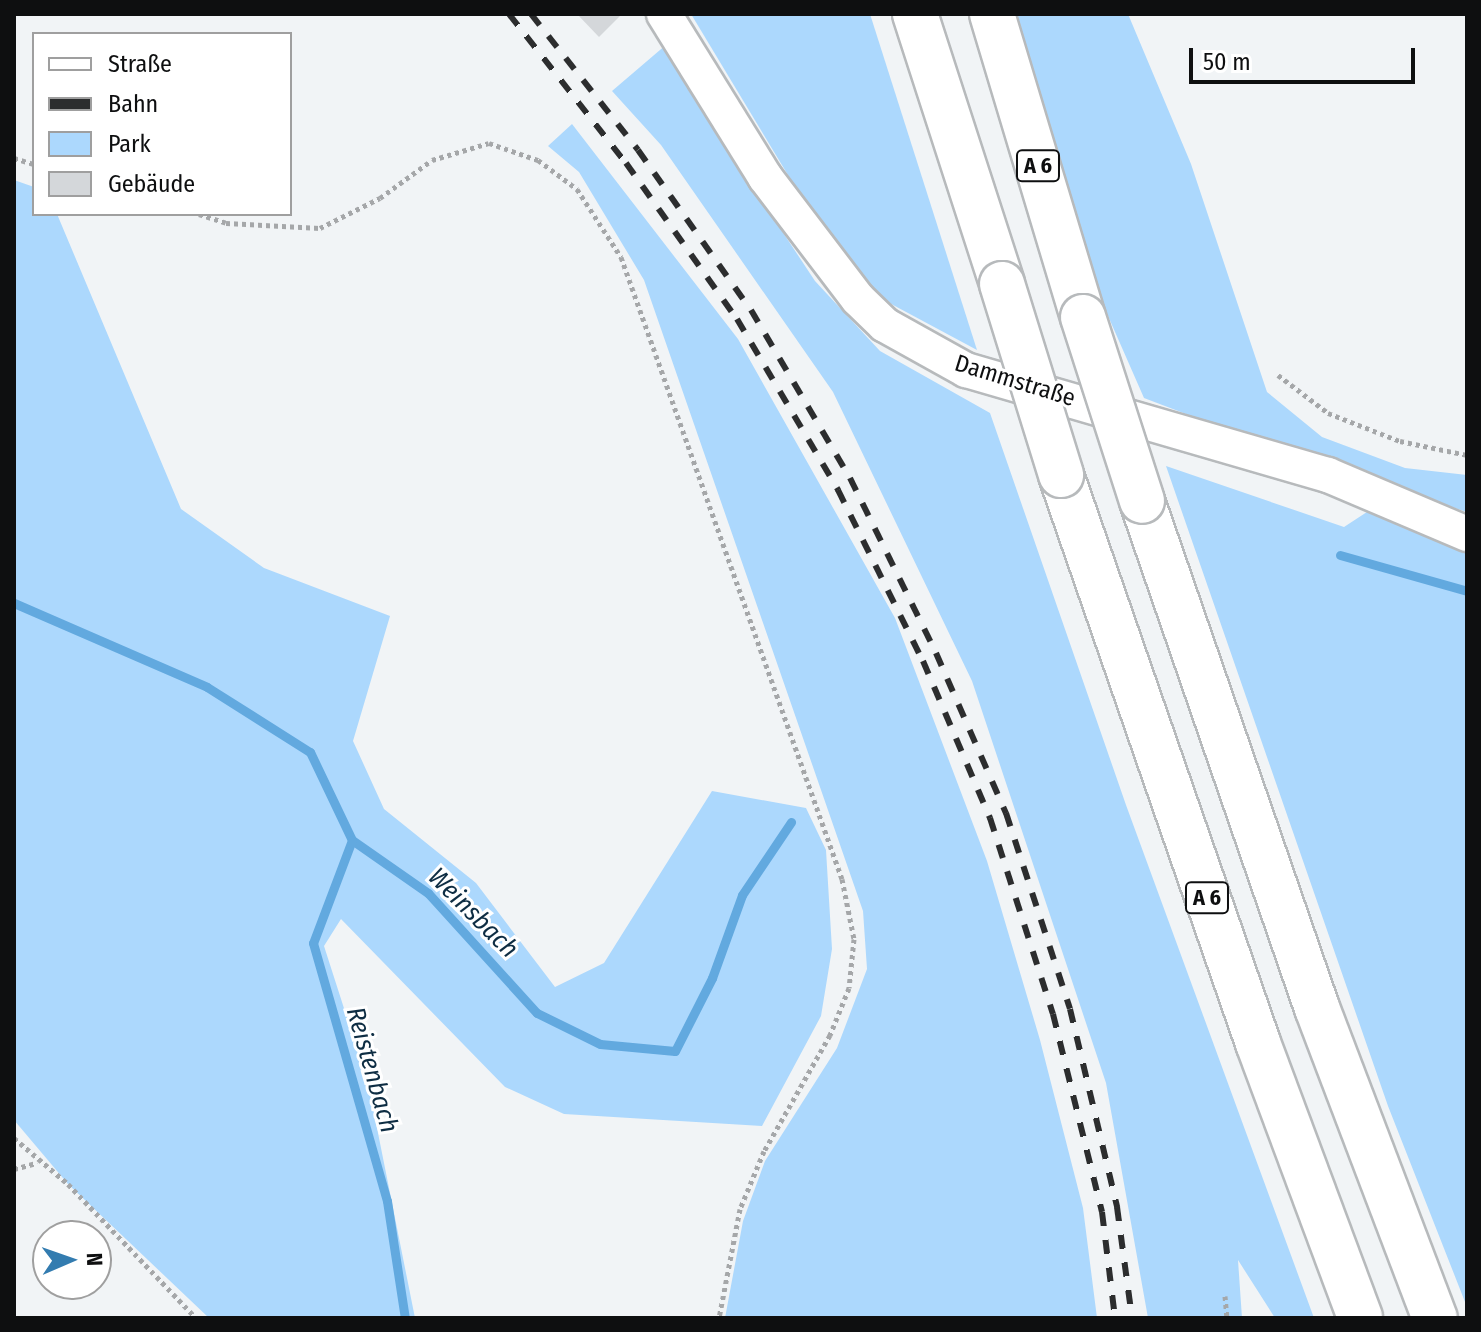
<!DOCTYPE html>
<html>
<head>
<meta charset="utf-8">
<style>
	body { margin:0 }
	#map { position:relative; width:1481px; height:1332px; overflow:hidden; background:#f1f4f6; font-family:"Fira Sans Condensed",sans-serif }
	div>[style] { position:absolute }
	.green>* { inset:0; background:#acd8fd }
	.stream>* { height:9px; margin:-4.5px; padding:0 4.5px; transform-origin:4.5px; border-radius:4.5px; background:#62a9df }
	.building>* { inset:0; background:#d4d7da }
	.path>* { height:5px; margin-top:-2.5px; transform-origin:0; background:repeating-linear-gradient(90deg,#a5a7a9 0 4px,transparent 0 8px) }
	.roads { filter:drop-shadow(2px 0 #b7babc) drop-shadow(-2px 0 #b7babc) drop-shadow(0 2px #b7babc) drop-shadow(0 -2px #b7babc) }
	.secondary>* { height:34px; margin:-17px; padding:0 17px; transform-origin:17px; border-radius:17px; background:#fff }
	.highway>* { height:44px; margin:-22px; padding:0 22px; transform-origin:22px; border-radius:22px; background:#fff }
	.rail>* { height:6px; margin-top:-3px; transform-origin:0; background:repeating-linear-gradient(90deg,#2c2d2e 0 14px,transparent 0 28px) }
	.bridges { filter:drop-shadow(2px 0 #b7babc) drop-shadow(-2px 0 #b7babc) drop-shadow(0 2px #b7babc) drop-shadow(0 -2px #b7babc) }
	.highway-bridge>* { height:44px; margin:-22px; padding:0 22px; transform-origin:22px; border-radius:22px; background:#fff }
	span { translate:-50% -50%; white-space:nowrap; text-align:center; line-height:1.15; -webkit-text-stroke:6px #fff; paint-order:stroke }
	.shield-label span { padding:2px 6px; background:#fff; border:2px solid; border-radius:6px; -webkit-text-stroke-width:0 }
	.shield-label { font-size:22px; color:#0e0f10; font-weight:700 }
	.street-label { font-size:24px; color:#0e0f10 }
	.water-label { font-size:26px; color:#0e2d43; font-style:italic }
	.frame { position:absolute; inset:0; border:16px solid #0e0f10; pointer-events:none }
	.legend { position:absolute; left:32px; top:32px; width:260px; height:184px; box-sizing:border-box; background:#fff; border:2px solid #9f9f9f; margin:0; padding:10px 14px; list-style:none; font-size:24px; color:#0e0f10 }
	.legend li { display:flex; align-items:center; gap:16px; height:40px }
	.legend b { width:40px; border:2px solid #9f9f9f }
	.north { position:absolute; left:32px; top:1220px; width:80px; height:80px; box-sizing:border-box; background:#fff; border:2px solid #9f9f9f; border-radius:50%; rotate:88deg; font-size:22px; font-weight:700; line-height:32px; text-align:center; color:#0e0f10 }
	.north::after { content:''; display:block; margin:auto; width:28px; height:36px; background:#337cb0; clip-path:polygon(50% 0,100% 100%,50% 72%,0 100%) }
	.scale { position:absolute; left:1189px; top:48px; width:226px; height:36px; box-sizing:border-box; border:4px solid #0e0f10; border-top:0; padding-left:10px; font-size:24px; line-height:28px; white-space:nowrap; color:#0e0f10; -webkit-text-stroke:6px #fff; paint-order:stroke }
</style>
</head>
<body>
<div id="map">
	<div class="green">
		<div style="clip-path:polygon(691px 14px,870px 14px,977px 350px,880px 298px,800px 195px)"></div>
		<div style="clip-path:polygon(1015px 14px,1128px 14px,1191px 164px,1267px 392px,1322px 437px,1405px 468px,1467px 475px,1467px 512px,1309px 461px,1144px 398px,1094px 284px)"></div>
		<div style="clip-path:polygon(667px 44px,700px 107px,815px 281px,880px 351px,990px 413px,1126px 805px,1314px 1318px,1275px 1318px,1238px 1260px,1242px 1318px,1148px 1318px,1106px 1083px,972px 681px,833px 392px,661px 145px,612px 91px)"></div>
		<div style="clip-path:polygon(572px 124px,738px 339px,895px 618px,987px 861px,1040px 1040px,1083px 1208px,1097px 1318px,725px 1318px,743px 1221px,765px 1161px,837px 1048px,867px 969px,863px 911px,644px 280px,579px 172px,548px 146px)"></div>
		<div style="clip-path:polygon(14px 180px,34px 187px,34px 214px,57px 214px,181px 509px,264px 568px,390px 616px,353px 741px,384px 809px,476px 883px,555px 987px,604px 963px,712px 791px,806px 808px,826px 850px,832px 949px,821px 1016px,762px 1126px,564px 1114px,505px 1087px,341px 919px,324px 946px,368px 1083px,415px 1318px,209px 1318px,68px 1184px,14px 1120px)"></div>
		<div style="clip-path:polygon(1166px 466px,1344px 527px,1370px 510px,1467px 552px,1467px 1307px,1388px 1106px)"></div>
	</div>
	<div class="stream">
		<div style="left:1340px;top:555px;width:132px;rotate:15.8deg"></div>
		<div style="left:14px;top:603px;width:210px;rotate:23.5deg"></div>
		<div style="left:207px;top:687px;width:122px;rotate:32.3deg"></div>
		<div style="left:310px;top:752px;width:98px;rotate:64.5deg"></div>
		<div style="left:352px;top:840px;width:93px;rotate:34.9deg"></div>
		<div style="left:428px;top:893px;width:162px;rotate:47.8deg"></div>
		<div style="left:537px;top:1013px;width:70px;rotate:26.2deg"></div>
		<div style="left:600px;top:1044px;width:75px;rotate:5.3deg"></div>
		<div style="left:675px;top:1051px;width:82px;rotate:-63.1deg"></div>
		<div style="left:712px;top:978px;width:88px;rotate:-70.1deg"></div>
		<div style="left:742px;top:895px;width:88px;rotate:-56.1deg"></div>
		<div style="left:352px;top:840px;width:110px;rotate:110.7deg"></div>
		<div style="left:313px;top:943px;width:268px;rotate:74deg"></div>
		<div style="left:387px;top:1201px;width:118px;rotate:81.3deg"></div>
	</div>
	<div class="building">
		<div style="clip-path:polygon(577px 14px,622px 14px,599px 37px)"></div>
	</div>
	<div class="path">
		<div style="left:14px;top:158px;width:21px;rotate:17deg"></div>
		<div style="left:199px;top:214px;width:28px;rotate:18deg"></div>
		<div style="left:226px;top:223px;width:94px;rotate:3deg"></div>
		<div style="left:320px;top:228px;width:67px;rotate:-26.6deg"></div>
		<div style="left:380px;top:198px;width:64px;rotate:-36.2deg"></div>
		<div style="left:432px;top:160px;width:59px;rotate:-16.6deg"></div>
		<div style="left:489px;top:143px;width:52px;rotate:19.1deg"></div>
		<div style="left:538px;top:160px;width:49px;rotate:36.6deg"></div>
		<div style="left:577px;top:189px;width:81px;rotate:57.1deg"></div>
		<div style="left:621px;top:257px;width:660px;rotate:70.44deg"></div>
		<div style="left:842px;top:879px;width:61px;rotate:78.7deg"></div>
		<div style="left:854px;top:939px;width:49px;rotate:95.8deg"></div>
		<div style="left:849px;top:988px;width:51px;rotate:112deg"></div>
		<div style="left:830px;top:1035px;width:133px;rotate:119.6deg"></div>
		<div style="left:764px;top:1151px;width:63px;rotate:112.5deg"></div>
		<div style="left:740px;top:1209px;width:111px;rotate:100.9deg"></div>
		<div style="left:1278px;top:375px;width:63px;rotate:37.2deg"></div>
		<div style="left:1328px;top:413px;width:77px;rotate:21.3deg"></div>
		<div style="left:1400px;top:441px;width:68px;rotate:11.8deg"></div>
		<div style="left:14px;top:1138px;width:71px;rotate:40.4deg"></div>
		<div style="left:68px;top:1184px;width:185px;rotate:46.3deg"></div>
		<div style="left:14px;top:1169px;width:24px;rotate:-15deg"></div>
		<div style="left:1225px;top:1296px;width:22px;rotate:85deg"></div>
	</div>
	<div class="roads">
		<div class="secondary">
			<div style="left:664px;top:14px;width:192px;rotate:58.2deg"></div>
			<div style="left:765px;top:177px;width:153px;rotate:52.7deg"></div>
			<div style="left:858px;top:299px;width:37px;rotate:44deg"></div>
			<div style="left:885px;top:325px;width:93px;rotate:29.1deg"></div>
			<div style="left:966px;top:370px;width:377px;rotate:16.2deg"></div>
			<div style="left:1328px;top:475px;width:151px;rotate:23deg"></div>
		</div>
		<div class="highway">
			<div style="left:915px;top:14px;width:284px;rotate:72.1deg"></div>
			<div style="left:992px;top:14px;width:316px;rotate:73.3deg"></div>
			<div style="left:1061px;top:475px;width:601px;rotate:70.87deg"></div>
			<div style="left:1258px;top:1043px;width:293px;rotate:69.6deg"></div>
			<div style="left:1142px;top:501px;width:536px;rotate:70.96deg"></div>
			<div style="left:1317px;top:1008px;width:332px;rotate:69.2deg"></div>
		</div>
	</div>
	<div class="rail">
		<div style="left:509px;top:14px;width:189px;rotate:51.9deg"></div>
		<div style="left:626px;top:163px;width:191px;rotate:54.6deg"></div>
		<div style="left:737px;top:319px;width:199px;rotate:59.4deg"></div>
		<div style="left:838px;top:490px;width:191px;rotate:63.6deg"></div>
		<div style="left:923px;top:661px;width:171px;rotate:66.9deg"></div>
		<div style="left:990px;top:818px;width:206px;rotate:72.2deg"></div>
		<div style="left:1053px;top:1014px;width:204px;rotate:76.1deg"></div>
		<div style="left:1102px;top:1212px;width:107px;rotate:83deg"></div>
		<div style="left:531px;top:14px;width:173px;rotate:51.8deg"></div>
		<div style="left:638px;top:150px;width:196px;rotate:54.8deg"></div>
		<div style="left:751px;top:310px;width:195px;rotate:59.5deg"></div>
		<div style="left:850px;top:478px;width:195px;rotate:63.8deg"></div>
		<div style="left:936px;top:653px;width:175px;rotate:66.4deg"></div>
		<div style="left:1006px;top:813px;width:206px;rotate:71.9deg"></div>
		<div style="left:1070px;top:1009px;width:204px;rotate:76.6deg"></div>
		<div style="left:1117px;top:1207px;width:112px;rotate:82.3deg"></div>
	</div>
	<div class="bridges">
		<div class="highway-bridge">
			<div style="left:1002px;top:284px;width:200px;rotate:72.8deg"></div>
			<div style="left:1083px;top:317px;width:193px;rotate:72.2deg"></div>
		</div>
	</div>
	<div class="shield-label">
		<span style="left:1038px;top:166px">A 6</span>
		<span style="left:1207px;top:898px">A 6</span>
	</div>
	<div class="street-label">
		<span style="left:1015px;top:381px;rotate:17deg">Dammstraße</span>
	</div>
	<div class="water-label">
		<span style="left:473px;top:913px;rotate:45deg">Weinsbach</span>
		<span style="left:372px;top:1070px;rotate:74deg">Reistenbach</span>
	</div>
	<div class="frame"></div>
	<ul class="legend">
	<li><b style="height:10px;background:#fff"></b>Straße</li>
	<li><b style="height:10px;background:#2c2d2e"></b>Bahn</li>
	<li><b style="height:22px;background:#acd8fd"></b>Park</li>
	<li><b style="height:22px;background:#d4d7da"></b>Gebäude</li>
	</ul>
	<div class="north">N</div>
	<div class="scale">50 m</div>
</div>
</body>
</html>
